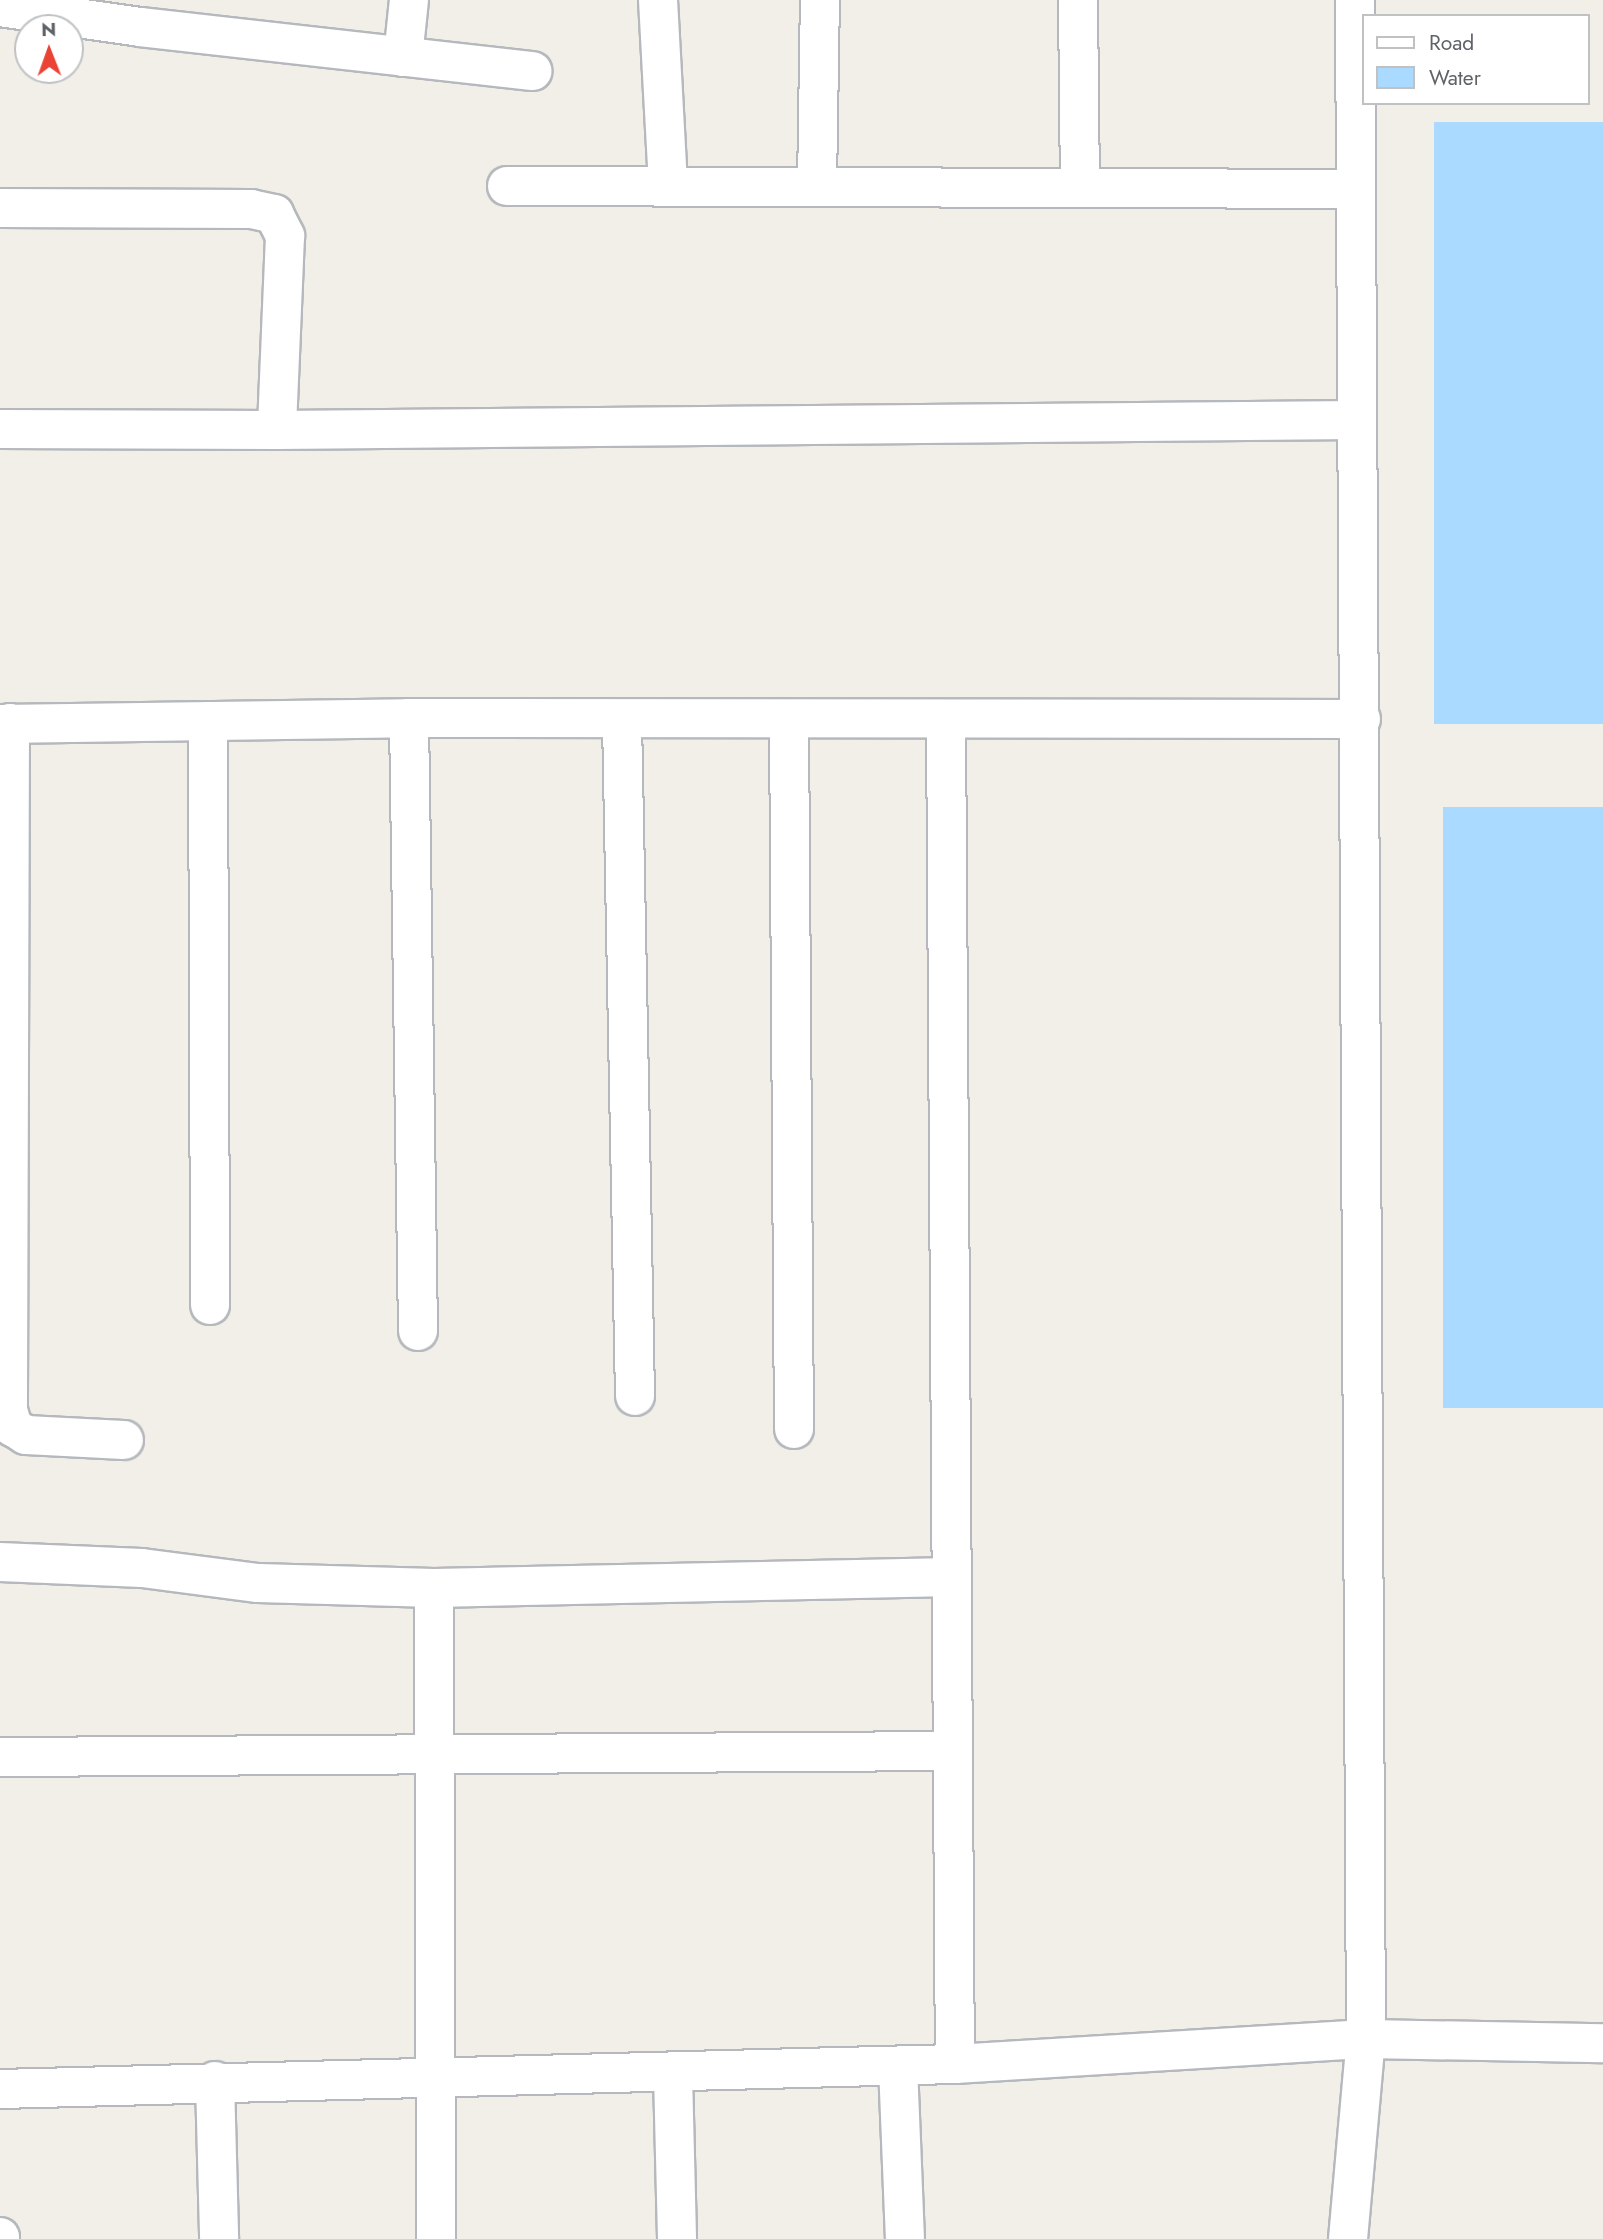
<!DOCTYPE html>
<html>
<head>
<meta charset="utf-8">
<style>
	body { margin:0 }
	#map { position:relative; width:1603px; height:2239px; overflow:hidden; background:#f1efe8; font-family:Jost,sans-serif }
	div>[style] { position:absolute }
	.water>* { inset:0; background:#aadaff; transform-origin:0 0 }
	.roads { filter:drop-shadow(2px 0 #b5b8bc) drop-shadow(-2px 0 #b5b8bc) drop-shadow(0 2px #b5b8bc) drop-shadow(0 -2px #b5b8bc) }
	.minor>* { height:38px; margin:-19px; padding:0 19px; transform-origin:19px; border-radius:19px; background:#fff }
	span { translate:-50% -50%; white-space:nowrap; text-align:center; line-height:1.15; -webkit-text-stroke:5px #fff; paint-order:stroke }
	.legend { position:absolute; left:1362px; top:14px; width:228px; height:91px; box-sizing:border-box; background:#fff; border:2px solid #bfc1c3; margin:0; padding:9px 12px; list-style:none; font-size:21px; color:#5f6368 }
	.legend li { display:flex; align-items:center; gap:14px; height:35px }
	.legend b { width:35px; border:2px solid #bfc1c3 }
	.north { position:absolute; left:14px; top:14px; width:70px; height:70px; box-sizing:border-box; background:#fff; border:2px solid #bfc1c3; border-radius:50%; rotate:359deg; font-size:19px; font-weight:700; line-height:28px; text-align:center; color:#5f6368 }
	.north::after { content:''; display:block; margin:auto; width:24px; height:32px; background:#ea4335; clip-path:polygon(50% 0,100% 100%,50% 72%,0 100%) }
</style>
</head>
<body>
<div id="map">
	<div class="water">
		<div style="left:1603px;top:122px;width:602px;height:169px;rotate:90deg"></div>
		<div style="left:1603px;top:807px;width:601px;height:160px;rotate:90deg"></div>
	</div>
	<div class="roads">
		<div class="minor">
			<div style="left:658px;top:0;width:185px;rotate:86.9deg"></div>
			<div style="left:1078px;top:0;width:188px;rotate:89.4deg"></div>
			<div style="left:0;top:7px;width:141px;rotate:8.1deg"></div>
			<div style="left:140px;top:27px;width:395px;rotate:6.4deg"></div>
			<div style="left:403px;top:57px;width:57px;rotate:-84deg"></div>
			<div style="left:507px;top:186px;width:849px;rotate:0.2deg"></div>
			<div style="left:817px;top:186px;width:186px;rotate:-89.1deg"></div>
			<div style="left:0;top:208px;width:251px;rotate:0.2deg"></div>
			<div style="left:251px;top:209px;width:24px;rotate:12deg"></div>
			<div style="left:274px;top:214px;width:25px;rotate:63deg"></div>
			<div style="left:285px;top:236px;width:194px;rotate:92.4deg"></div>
			<div style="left:0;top:429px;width:277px;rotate:0.2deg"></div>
			<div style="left:277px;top:430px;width:1080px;rotate:-0.53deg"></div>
			<div style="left:409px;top:718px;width:613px;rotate:89.16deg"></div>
			<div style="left:789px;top:719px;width:710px;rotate:89.6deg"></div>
			<div style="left:946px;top:719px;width:1345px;rotate:89.62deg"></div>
			<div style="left:622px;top:720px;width:676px;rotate:88.9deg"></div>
			<div style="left:208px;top:721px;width:584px;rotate:89.8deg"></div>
			<div style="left:10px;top:723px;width:687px;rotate:90.17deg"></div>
			<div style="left:8px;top:1410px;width:18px;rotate:74deg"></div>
			<div style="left:13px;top:1427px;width:15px;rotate:32deg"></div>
			<div style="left:26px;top:1435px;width:98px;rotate:2.9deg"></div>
			<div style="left:0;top:724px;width:409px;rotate:-0.8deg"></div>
			<div style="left:409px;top:718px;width:952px;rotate:0.06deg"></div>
			<div style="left:0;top:1562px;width:142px;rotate:2.4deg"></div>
			<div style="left:142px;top:1568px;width:117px;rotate:7.4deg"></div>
			<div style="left:258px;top:1583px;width:176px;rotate:1.6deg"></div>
			<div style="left:434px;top:1588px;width:518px;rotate:-1.22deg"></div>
			<div style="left:434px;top:1588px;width:651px;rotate:89.82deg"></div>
			<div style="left:0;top:1757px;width:953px;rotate:-0.36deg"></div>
			<div style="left:898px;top:2066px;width:173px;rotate:87.7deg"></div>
			<div style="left:673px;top:2074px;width:165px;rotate:88.6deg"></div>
			<div style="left:215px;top:2081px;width:158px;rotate:88.5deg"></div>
			<div style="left:0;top:2089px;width:955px;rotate:-1.5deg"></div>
			<div style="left:955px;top:2064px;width:412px;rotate:-3.5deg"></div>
			<div style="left:1366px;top:2039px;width:237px;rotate:1deg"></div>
			<div style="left:0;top:2237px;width:2px;rotate:90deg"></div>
			<div style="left:1348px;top:2239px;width:201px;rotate:-84.9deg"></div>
			<div style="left:1366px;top:2039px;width:2039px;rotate:-90.31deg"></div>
		</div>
	</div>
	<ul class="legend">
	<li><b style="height:9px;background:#fff"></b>Road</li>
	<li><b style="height:19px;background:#aadaff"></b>Water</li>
	</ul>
	<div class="north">N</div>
</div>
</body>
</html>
